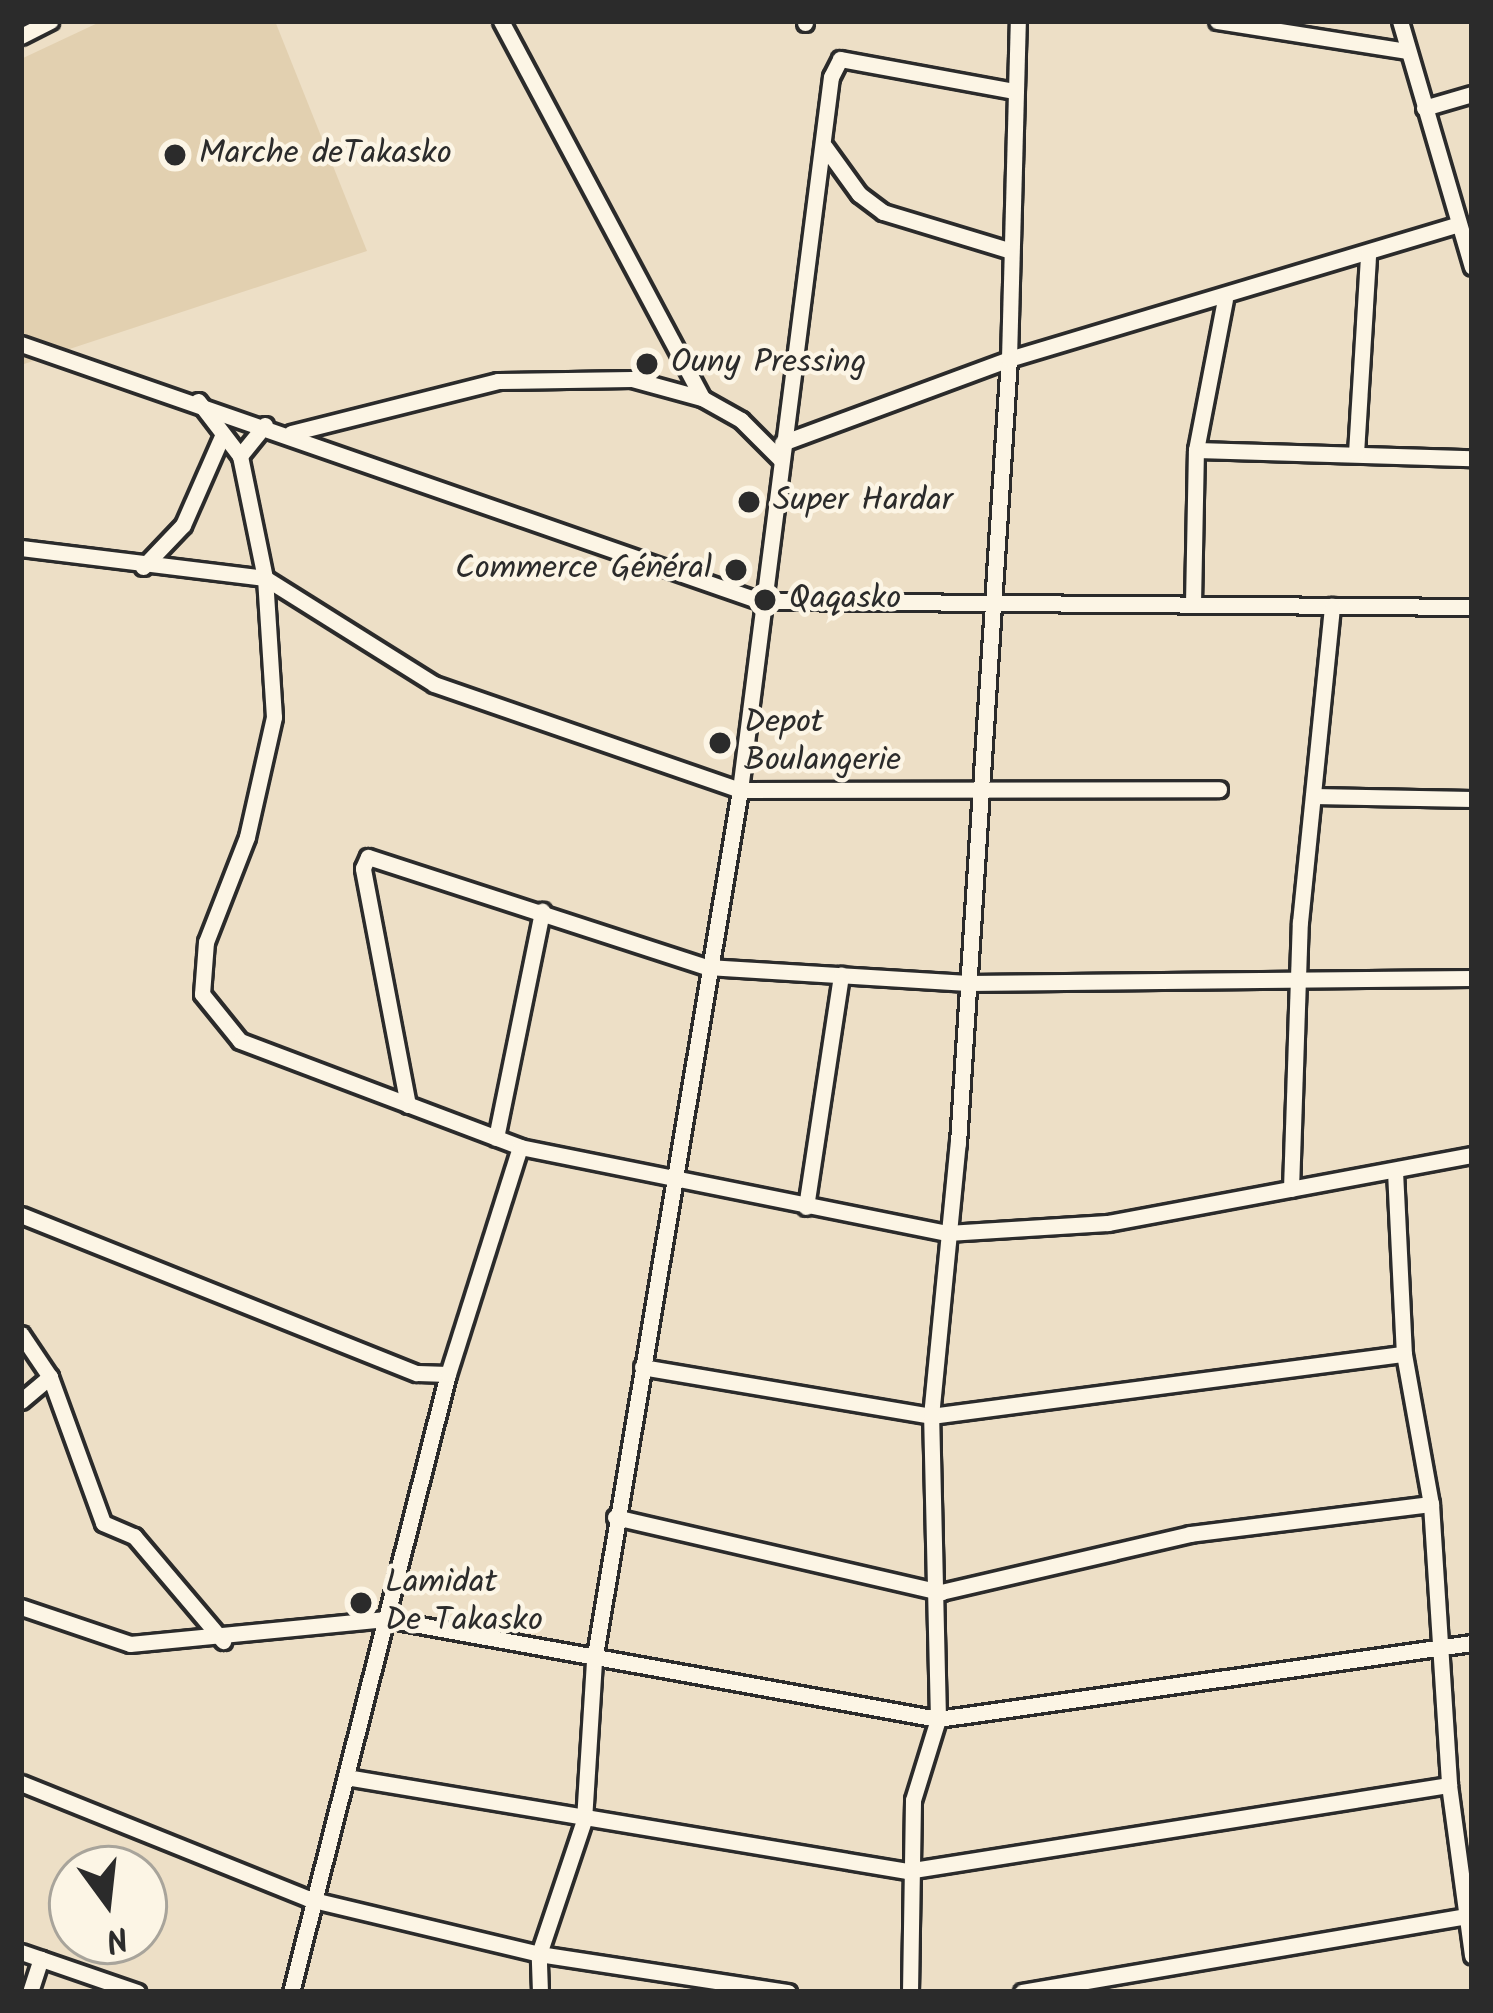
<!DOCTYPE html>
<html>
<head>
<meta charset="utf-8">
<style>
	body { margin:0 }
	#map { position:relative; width:1493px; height:2013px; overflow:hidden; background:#eddfc6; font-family:Kalam,sans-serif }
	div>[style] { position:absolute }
	.built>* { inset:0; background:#e2d0b0 }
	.roads { filter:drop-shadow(3px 0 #2b2b2b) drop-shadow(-3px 0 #2b2b2b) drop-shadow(0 3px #2b2b2b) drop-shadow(0 -3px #2b2b2b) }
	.street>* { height:15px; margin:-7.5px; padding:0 7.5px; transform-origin:7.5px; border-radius:7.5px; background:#fcf5e5 }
	.dots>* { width:33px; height:33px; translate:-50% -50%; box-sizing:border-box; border:6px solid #fcf5e5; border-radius:50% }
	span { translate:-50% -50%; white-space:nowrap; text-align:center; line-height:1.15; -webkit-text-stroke:9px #fcf5e5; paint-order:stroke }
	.poi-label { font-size:33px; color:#2b2b2b }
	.left { translate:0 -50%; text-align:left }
	.right { translate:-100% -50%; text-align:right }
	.frame { position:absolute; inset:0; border:24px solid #2b2b2b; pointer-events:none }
	.north { position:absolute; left:48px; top:1845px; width:120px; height:120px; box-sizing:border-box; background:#fcf5e5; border:3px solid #a8a49b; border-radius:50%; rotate:165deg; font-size:33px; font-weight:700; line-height:48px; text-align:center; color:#2b2b2b }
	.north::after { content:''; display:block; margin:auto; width:42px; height:54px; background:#2b2b2b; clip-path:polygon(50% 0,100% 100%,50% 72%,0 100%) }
</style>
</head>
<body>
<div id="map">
	<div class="built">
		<div style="clip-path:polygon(102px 21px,275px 21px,367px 251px,21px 365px,21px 59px)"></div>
	</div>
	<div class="roads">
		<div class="street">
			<div style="left:501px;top:21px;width:427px;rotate:61.9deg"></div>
			<div style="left:805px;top:21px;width:2px;rotate:90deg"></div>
			<div style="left:1217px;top:21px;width:192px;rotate:9deg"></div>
			<div style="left:1400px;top:21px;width:256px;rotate:73.7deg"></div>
			<div style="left:21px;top:36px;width:33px;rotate:-27deg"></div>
			<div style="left:1424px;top:108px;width:50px;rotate:-16.3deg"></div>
			<div style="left:825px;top:147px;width:58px;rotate:54.1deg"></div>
			<div style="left:859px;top:194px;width:30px;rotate:37deg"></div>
			<div style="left:883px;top:212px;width:131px;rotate:16.9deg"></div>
			<div style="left:21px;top:344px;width:782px;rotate:19.18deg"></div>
			<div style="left:760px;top:601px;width:712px;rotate:0.48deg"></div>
			<div style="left:198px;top:401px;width:69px;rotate:52.6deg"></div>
			<div style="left:265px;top:425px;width:40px;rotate:129deg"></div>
			<div style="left:240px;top:456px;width:125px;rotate:78.4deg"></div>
			<div style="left:265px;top:578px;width:199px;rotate:32.1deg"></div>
			<div style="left:434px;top:684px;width:324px;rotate:19.1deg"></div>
			<div style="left:740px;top:790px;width:479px;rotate:-0.1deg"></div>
			<div style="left:291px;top:433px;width:213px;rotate:-14.1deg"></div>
			<div style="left:498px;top:381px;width:134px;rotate:-0.9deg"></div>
			<div style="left:632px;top:379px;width:73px;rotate:15.2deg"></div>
			<div style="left:702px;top:398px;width:45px;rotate:29.4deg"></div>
			<div style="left:741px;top:420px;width:55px;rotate:45deg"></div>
			<div style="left:782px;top:443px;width:242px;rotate:-20.3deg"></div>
			<div style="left:1009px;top:359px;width:469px;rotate:-16.7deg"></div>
			<div style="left:1196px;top:450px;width:276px;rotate:1.7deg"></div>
			<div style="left:1356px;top:453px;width:199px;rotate:-86.5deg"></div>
			<div style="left:21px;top:548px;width:246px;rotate:7deg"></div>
			<div style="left:265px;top:578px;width:139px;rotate:86.3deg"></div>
			<div style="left:274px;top:717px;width:123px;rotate:102.7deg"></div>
			<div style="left:247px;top:837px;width:113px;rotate:111.3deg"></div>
			<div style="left:206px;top:942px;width:52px;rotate:94.4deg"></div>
			<div style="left:202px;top:994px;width:60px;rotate:51deg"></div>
			<div style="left:240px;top:1041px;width:299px;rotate:20.7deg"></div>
			<div style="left:143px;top:567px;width:58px;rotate:-46.4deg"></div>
			<div style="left:183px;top:525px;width:99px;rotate:-66.3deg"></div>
			<div style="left:1193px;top:604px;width:154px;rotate:-88.9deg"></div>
			<div style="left:1196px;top:450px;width:153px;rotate:-79.1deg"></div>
			<div style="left:1313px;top:796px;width:159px;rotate:1.1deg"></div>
			<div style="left:408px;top:1105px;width:241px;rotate:-100.8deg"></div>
			<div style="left:363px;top:868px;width:12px;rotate:-66deg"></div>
			<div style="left:368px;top:857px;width:356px;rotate:18deg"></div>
			<div style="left:707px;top:967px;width:261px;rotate:3.5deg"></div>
			<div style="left:968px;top:983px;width:504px;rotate:-0.57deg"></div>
			<div style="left:496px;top:1138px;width:232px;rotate:-78.5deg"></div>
			<div style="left:1395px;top:1171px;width:183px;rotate:87.2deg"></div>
			<div style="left:1404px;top:1354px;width:152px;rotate:79.8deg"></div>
			<div style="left:1431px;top:1504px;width:282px;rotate:86.3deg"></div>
			<div style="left:1449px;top:1785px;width:172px;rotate:82.3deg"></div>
			<div style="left:1291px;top:1189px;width:267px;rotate:-88.1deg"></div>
			<div style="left:1300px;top:922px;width:318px;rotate:-84.2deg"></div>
			<div style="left:806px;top:1207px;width:235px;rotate:-81.4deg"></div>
			<div style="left:21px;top:1215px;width:426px;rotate:21.8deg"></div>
			<div style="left:417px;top:1373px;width:31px;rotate:2deg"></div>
			<div style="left:21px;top:1334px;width:52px;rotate:56deg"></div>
			<div style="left:50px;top:1377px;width:155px;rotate:70deg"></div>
			<div style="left:103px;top:1523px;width:34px;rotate:23deg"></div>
			<div style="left:134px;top:1536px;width:138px;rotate:49.7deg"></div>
			<div style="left:642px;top:1367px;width:293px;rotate:9.6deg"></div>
			<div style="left:931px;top:1416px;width:477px;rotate:-7.5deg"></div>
			<div style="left:21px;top:1401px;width:38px;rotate:-40deg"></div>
			<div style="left:615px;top:1517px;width:335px;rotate:13deg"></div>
			<div style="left:941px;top:1592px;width:256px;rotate:-13.1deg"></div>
			<div style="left:1190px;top:1534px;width:243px;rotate:-7.1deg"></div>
			<div style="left:21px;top:1607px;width:115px;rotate:18.7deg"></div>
			<div style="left:130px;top:1644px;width:257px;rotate:-5.6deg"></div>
			<div style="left:386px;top:1619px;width:561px;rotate:10.27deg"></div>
			<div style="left:938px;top:1719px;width:539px;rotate:-8.1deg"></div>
			<div style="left:346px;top:1777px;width:569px;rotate:9.51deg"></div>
			<div style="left:907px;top:1871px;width:549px;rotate:-9.02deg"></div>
			<div style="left:21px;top:1783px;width:310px;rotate:21.9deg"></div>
			<div style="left:309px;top:1899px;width:236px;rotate:13.4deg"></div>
			<div style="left:539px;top:1954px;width:252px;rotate:8.7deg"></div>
			<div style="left:21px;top:1952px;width:123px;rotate:19deg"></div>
			<div style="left:30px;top:1992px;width:35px;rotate:-72deg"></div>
			<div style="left:291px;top:1992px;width:638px;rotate:-75.75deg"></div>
			<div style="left:448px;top:1374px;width:238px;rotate:-72.4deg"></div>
			<div style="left:520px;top:1147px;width:436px;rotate:11.4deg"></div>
			<div style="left:947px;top:1233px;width:161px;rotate:-3.6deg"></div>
			<div style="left:1108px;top:1223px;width:370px;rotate:-10.6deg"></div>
			<div style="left:540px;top:1992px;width:38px;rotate:-92deg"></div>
			<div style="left:539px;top:1954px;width:141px;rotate:-71.4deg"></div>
			<div style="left:584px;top:1820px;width:159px;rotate:-86.4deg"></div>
			<div style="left:594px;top:1661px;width:883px;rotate:-80.48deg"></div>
			<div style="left:740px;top:790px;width:719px;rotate:-82.73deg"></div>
			<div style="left:831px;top:77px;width:20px;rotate:-63deg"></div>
			<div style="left:840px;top:59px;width:177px;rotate:10.4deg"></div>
			<div style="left:910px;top:1992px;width:192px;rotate:-89.1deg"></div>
			<div style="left:913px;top:1800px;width:85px;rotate:-72.8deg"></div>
			<div style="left:938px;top:1719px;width:303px;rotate:-91.3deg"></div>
			<div style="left:931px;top:1416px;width:274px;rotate:-84.4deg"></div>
			<div style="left:958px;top:1143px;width:786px;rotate:-86.28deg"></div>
			<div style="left:1009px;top:359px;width:338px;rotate:-88.5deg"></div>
			<div style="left:1022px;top:1992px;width:457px;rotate:-9.7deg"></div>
		</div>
	</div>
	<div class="dots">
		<div style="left:175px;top:155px;background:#2b2b2b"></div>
		<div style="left:647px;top:364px;background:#2b2b2b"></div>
		<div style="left:749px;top:502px;background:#2b2b2b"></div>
		<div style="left:736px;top:570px;background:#2b2b2b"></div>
		<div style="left:765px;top:600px;background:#2b2b2b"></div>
		<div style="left:720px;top:743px;background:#2b2b2b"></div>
		<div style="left:361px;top:1603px;background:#2b2b2b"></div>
	</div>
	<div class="poi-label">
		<span class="left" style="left:199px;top:155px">Marche deTakasko</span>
		<span class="left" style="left:671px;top:364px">Ouny Pressing</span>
		<span class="left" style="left:773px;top:502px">Super Hardar</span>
		<span class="right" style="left:712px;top:570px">Commerce Général</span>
		<span class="left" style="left:789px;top:600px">Qaqasko</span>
		<span class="left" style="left:744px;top:743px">Depot<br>Boulangerie</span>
		<span class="left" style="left:385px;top:1603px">Lamidat<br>De Takasko</span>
	</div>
	<div class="frame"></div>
	<div class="north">N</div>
</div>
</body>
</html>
